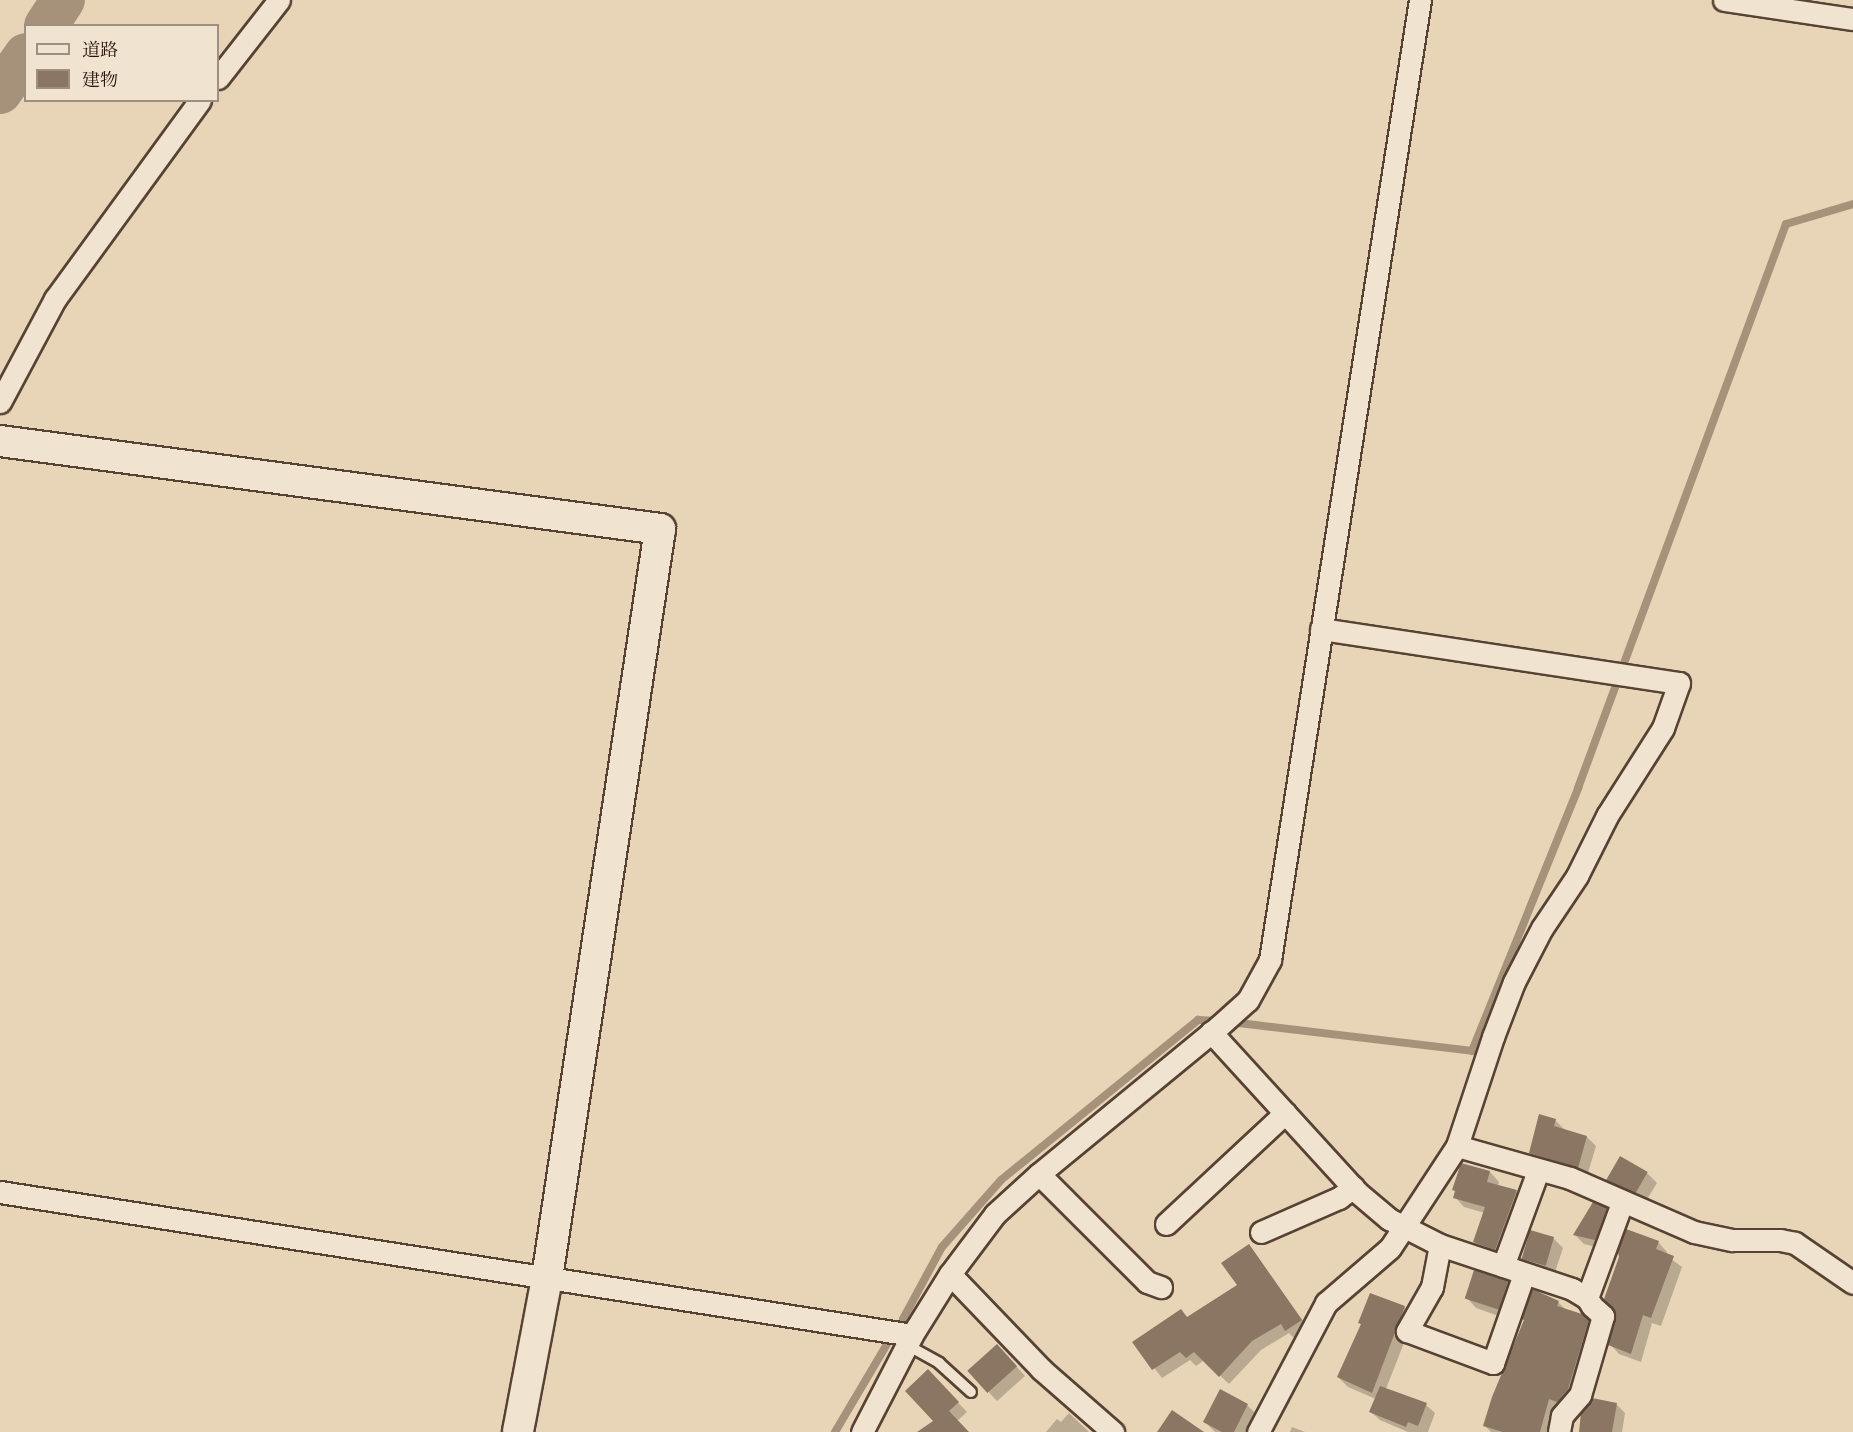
<!DOCTYPE html>
<html>
<head>
<meta charset="utf-8">
<style>
	body { margin:0 }
	#map { position:relative; width:1853px; height:1432px; overflow:hidden; background:#e8d4b6; font-family:Vollkorn,"Noto Serif JP",serif }
	div>[style] { position:absolute }
	.shadow>* { inset:0; background:#0003 }
	.stream>* { height:8px; margin:-4px; padding:0 4px; transform-origin:4px; border-radius:4px; background:#a6927b }
	.river>* { height:44px; margin:-22px; padding:0 22px; transform-origin:22px; border-radius:22px; background:#a6927b }
	.building>* { inset:0; background:#8b7663; transform-origin:0 0 }
	.roads { filter:drop-shadow(2px 0 #574234) drop-shadow(-2px 0 #574234) drop-shadow(0 2px #574234) drop-shadow(0 -2px #574234) }
	.lane>* { height:10px; margin:-5px; padding:0 5px; transform-origin:5px; border-radius:5px; background:#f0e3d0 }
	.street>* { height:21px; margin:-10.5px; padding:0 10.5px; transform-origin:10.5px; border-radius:10.5px; background:#f0e3d0 }
	.secondary>* { height:30px; margin:-15px; padding:0 15px; transform-origin:15px; border-radius:15px; background:#f0e3d0 }
	span { translate:-50% -50%; white-space:nowrap; text-align:center; line-height:1.15; -webkit-text-stroke:5px #f0e3d0; paint-order:stroke }
	.legend { position:absolute; left:24px; top:24px; width:195px; height:78px; box-sizing:border-box; background:#f0e3d0; border:2px solid #a08f80; margin:0; padding:8px 10px; list-style:none; font-size:18px; color:#271109 }
	.legend li { display:flex; align-items:center; gap:12px; height:30px }
	.legend b { width:30px; border:2px solid #a08f80 }
</style>
</head>
<body>
<div id="map">
	<div class="shadow">
		<div style="clip-path:polygon(1555px 1120px,1565px 1130px,1587px 1137px,1596px 1146px,1587px 1176px,1540px 1162px,1530px 1153px)"></div>
		<div style="clip-path:polygon(1621px 1158px,1647px 1173px,1657px 1183px,1646px 1201px,1617px 1189px,1608px 1180px)"></div>
		<div style="clip-path:polygon(1490px 1172px,1499px 1182px,1498px 1186px,1517px 1192px,1526px 1201px,1505px 1258px,1484px 1251px,1474px 1242px,1485px 1213px,1464px 1207px,1455px 1197px)"></div>
		<div style="clip-path:polygon(1606px 1209px,1615px 1219px,1604px 1249px,1584px 1244px,1575px 1235px)"></div>
		<div style="clip-path:polygon(1553px 1238px,1563px 1248px,1554px 1275px,1531px 1267px,1521px 1258px)"></div>
		<div style="clip-path:polygon(1658px 1242px,1667px 1252px,1666px 1255px,1682px 1267px,1661px 1326px,1652px 1323px,1641px 1362px,1619px 1354px,1610px 1344px)"></div>
		<div style="clip-path:polygon(1249px 1246px,1309px 1329px,1295px 1339px,1289px 1333px,1261px 1350px,1229px 1384px,1204px 1360px,1196px 1366px,1190px 1360px,1162px 1378px,1134px 1342px,1181px 1311px,1188px 1318px,1239px 1285px)"></div>
		<div style="clip-path:polygon(1507px 1282px,1517px 1292px,1507px 1319px,1476px 1308px,1467px 1298px)"></div>
		<div style="clip-path:polygon(1558px 1302px,1566px 1310px,1581px 1315px,1596px 1330px,1577px 1398px,1551px 1432px,1491px 1432px,1485px 1426px)"></div>
		<div style="clip-path:polygon(1404px 1307px,1414px 1317px,1386px 1389px,1426px 1405px,1435px 1413px,1428px 1432px,1408px 1432px,1380px 1420px,1371px 1412px,1376px 1399px,1348px 1387px,1338px 1377px)"></div>
		<div style="clip-path:polygon(1006px 1355px,1025px 1376px,997px 1401px,969px 1371px)"></div>
		<div style="clip-path:polygon(937px 1380px,967px 1412px,957px 1421px,967px 1432px,919px 1432px,936px 1421px)"></div>
		<div style="clip-path:polygon(1221px 1391px,1247px 1405px,1257px 1415px,1248px 1432px,1215px 1432px,1205px 1422px)"></div>
		<div style="clip-path:polygon(1616px 1404px,1625px 1413px,1622px 1432px,1580px 1432px)"></div>
		<div style="clip-path:polygon(1069px 1413px,1089px 1432px,1046px 1432px,1057px 1419px,1061px 1422px)"></div>
		<div style="clip-path:polygon(1292px 1427px,1305px 1432px,1290px 1432px)"></div>
	</div>
	<div class="stream">
		<div style="left:1230px;top:1022px;width:244px;rotate:6.8deg"></div>
		<div style="left:1472px;top:1051px;width:284px;rotate:-68deg"></div>
		<div style="left:1578px;top:788px;width:601px;rotate:-69.76deg"></div>
		<div style="left:1786px;top:224px;width:70px;rotate:-16.6deg"></div>
		<div style="left:903px;top:1319px;width:82px;rotate:-61.6deg"></div>
		<div style="left:942px;top:1247px;width:89px;rotate:-48.6deg"></div>
		<div style="left:1001px;top:1180px;width:254px;rotate:-39.1deg"></div>
		<div style="left:1198px;top:1020px;width:20px;rotate:3deg"></div>
		<div style="left:835px;top:1432px;width:102px;rotate:-59.4deg"></div>
	</div>
	<div class="river">
		<div style="left:46px;top:26px;width:31px;rotate:-57deg"></div>
		<div style="left:0;top:92px;width:45px;rotate:-54.9deg"></div>
	</div>
	<div class="building">
		<div style="clip-path:polygon(1539px 1114px,1556px 1119px,1554px 1126px,1587px 1136px,1578px 1168px,1529px 1153px)"></div>
		<div style="left:1620px;top:1156px;width:32px;height:28px;rotate:30deg"></div>
		<div style="clip-path:polygon(1461px 1163px,1490px 1171px,1487px 1182px,1517px 1190px,1495px 1250px,1473px 1242px,1485px 1207px,1453px 1198px,1455px 1191px,1452px 1190px)"></div>
		<div style="clip-path:polygon(1593px 1202px,1607px 1208px,1595px 1240px,1573px 1235px)"></div>
		<div style="clip-path:polygon(1626px 1229px,1659px 1241px,1656px 1249px,1674px 1256px,1651px 1318px,1643px 1315px,1631px 1354px,1608px 1345px,1615px 1313px,1604px 1299px,1619px 1257px,1618px 1252px)"></div>
		<div style="left:1530px;top:1230px;width:25px;height:30px;rotate:16deg"></div>
		<div style="clip-path:polygon(1249px 1244px,1302px 1320px,1285px 1331px,1281px 1324px,1252px 1341px,1219px 1377px,1194px 1352px,1186px 1358px,1180px 1352px,1152px 1370px,1132px 1342px,1181px 1309px,1187px 1317px,1237px 1285px,1221px 1263px)"></div>
		<div style="left:1474px;top:1270px;width:36px;height:30px;rotate:18deg"></div>
		<div style="clip-path:polygon(1532px 1289px,1559px 1301px,1557px 1306px,1582px 1314px,1589px 1320px,1568px 1389px,1557px 1402px,1549px 1399px,1540px 1432px,1503px 1432px,1483px 1426px,1492px 1397px,1524px 1320px,1522px 1319px)"></div>
		<div style="clip-path:polygon(1370px 1293px,1405px 1306px,1372px 1393px,1337px 1377px,1361px 1324px,1358px 1323px)"></div>
		<div style="left:997px;top:1344px;width:30px;height:40px;rotate:48deg"></div>
		<div style="clip-path:polygon(928px 1369px,959px 1402px,949px 1411px,969px 1432px,917px 1432px,933px 1421px,905px 1391px)"></div>
		<div style="clip-path:polygon(1380px 1386px,1427px 1403px,1418px 1426px,1408px 1422px,1406px 1427px,1369px 1412px)"></div>
		<div style="clip-path:polygon(1220px 1389px,1248px 1404px,1234px 1432px,1222px 1432px,1203px 1422px)"></div>
		<div style="clip-path:polygon(1592px 1398px,1617px 1403px,1612px 1432px,1579px 1432px,1581px 1413px)"></div>
		<div style="clip-path:polygon(1172px 1410px,1204px 1432px,1157px 1432px)"></div>
	</div>
	<div class="roads">
		<div class="lane">
			<div style="left:907px;top:1345px;width:37px;rotate:29deg"></div>
			<div style="left:939px;top:1363px;width:43px;rotate:42.2deg"></div>
		</div>
		<div class="street">
			<div style="left:1724px;top:0;width:130px;rotate:8.4deg"></div>
			<div style="left:218px;top:78px;width:99px;rotate:-52deg"></div>
			<div style="left:0;top:402px;width:117px;rotate:-61.9deg"></div>
			<div style="left:55px;top:299px;width:246px;rotate:-53.9deg"></div>
			<div style="left:1321px;top:629px;width:362px;rotate:8.6deg"></div>
			<div style="left:1679px;top:683px;width:48px;rotate:109.6deg"></div>
			<div style="left:1663px;top:728px;width:104px;rotate:122.5deg"></div>
			<div style="left:1607px;top:816px;width:67px;rotate:116.6deg"></div>
			<div style="left:1577px;top:876px;width:63px;rotate:123.9deg"></div>
			<div style="left:1542px;top:928px;width:61px;rotate:117.4deg"></div>
			<div style="left:1514px;top:982px;width:59px;rotate:110.9deg"></div>
			<div style="left:1493px;top:1037px;width:115px;rotate:108.3deg"></div>
			<div style="left:1211px;top:1032px;width:217px;rotate:47.6deg"></div>
			<div style="left:1357px;top:1192px;width:42px;rotate:40.2deg"></div>
			<div style="left:1389px;top:1219px;width:57px;rotate:27deg"></div>
			<div style="left:1440px;top:1245px;width:139px;rotate:18.4deg"></div>
			<div style="left:1572px;top:1289px;width:17px;rotate:31deg"></div>
			<div style="left:1587px;top:1298px;width:9px;rotate:58deg"></div>
			<div style="left:1592px;top:1306px;width:15px;rotate:42deg"></div>
			<div style="left:1603px;top:1316px;width:82px;rotate:106.2deg"></div>
			<div style="left:1580px;top:1395px;width:28px;rotate:131deg"></div>
			<div style="left:1562px;top:1416px;width:16px;rotate:101deg"></div>
			<div style="left:1039px;top:1174px;width:153px;rotate:45deg"></div>
			<div style="left:1147px;top:1282px;width:15px;rotate:20deg"></div>
			<div style="left:0;top:1192px;width:923px;rotate:8.91deg"></div>
			<div style="left:1166px;top:1224px;width:163px;rotate:-43deg"></div>
			<div style="left:1261px;top:1232px;width:85px;rotate:-23.6deg"></div>
			<div style="left:1339px;top:1198px;width:18px;rotate:-38deg"></div>
			<div style="left:1440px;top:1245px;width:43px;rotate:100.8deg"></div>
			<div style="left:1432px;top:1287px;width:51px;rotate:119.6deg"></div>
			<div style="left:1407px;top:1331px;width:92px;rotate:20.4deg"></div>
			<div style="left:1493px;top:1363px;width:94px;rotate:-70.8deg"></div>
			<div style="left:1503px;top:1266px;width:101px;rotate:-69.8deg"></div>
			<div style="left:950px;top:1274px;width:132px;rotate:46.2deg"></div>
			<div style="left:1041px;top:1369px;width:96px;rotate:41.2deg"></div>
			<div style="left:1587px;top:1298px;width:101px;rotate:-69.8deg"></div>
			<div style="left:862px;top:1432px;width:109px;rotate:-62.7deg"></div>
			<div style="left:912px;top:1335px;width:72px;rotate:-58.1deg"></div>
			<div style="left:950px;top:1274px;width:75px;rotate:-53.1deg"></div>
			<div style="left:995px;top:1214px;width:59px;rotate:-42.3deg"></div>
			<div style="left:1039px;top:1174px;width:232px;rotate:-39.4deg"></div>
			<div style="left:1218px;top:1027px;width:40px;rotate:-42deg"></div>
			<div style="left:1248px;top:1000px;width:46px;rotate:-61.2deg"></div>
			<div style="left:1270px;top:960px;width:972px;rotate:-81.12deg"></div>
			<div style="left:1258px;top:1432px;width:146px;rotate:-62.2deg"></div>
			<div style="left:1326px;top:1303px;width:84px;rotate:-40.7deg"></div>
			<div style="left:1390px;top:1248px;width:122px;rotate:-56.7deg"></div>
			<div style="left:1457px;top:1146px;width:117px;rotate:15.8deg"></div>
			<div style="left:1570px;top:1178px;width:135px;rotate:23.5deg"></div>
			<div style="left:1694px;top:1232px;width:39px;rotate:12deg"></div>
			<div style="left:1732px;top:1240px;width:48px"></div>
			<div style="left:1780px;top:1240px;width:15px;rotate:11deg"></div>
			<div style="left:1795px;top:1243px;width:70px;rotate:34.6deg"></div>
		</div>
		<div class="secondary">
			<div style="left:0;top:441px;width:666px;rotate:7.59deg"></div>
			<div style="left:660px;top:529px;width:757px;rotate:98.58deg"></div>
			<div style="left:547px;top:1278px;width:157px;rotate:100.7deg"></div>
		</div>
	</div>
	<ul class="legend">
	<li><b style="height:8px;background:#f0e3d0"></b>道路</li>
	<li><b style="height:16px;background:#8b7663"></b>建物</li>
	</ul>
</div>
</body>
</html>
